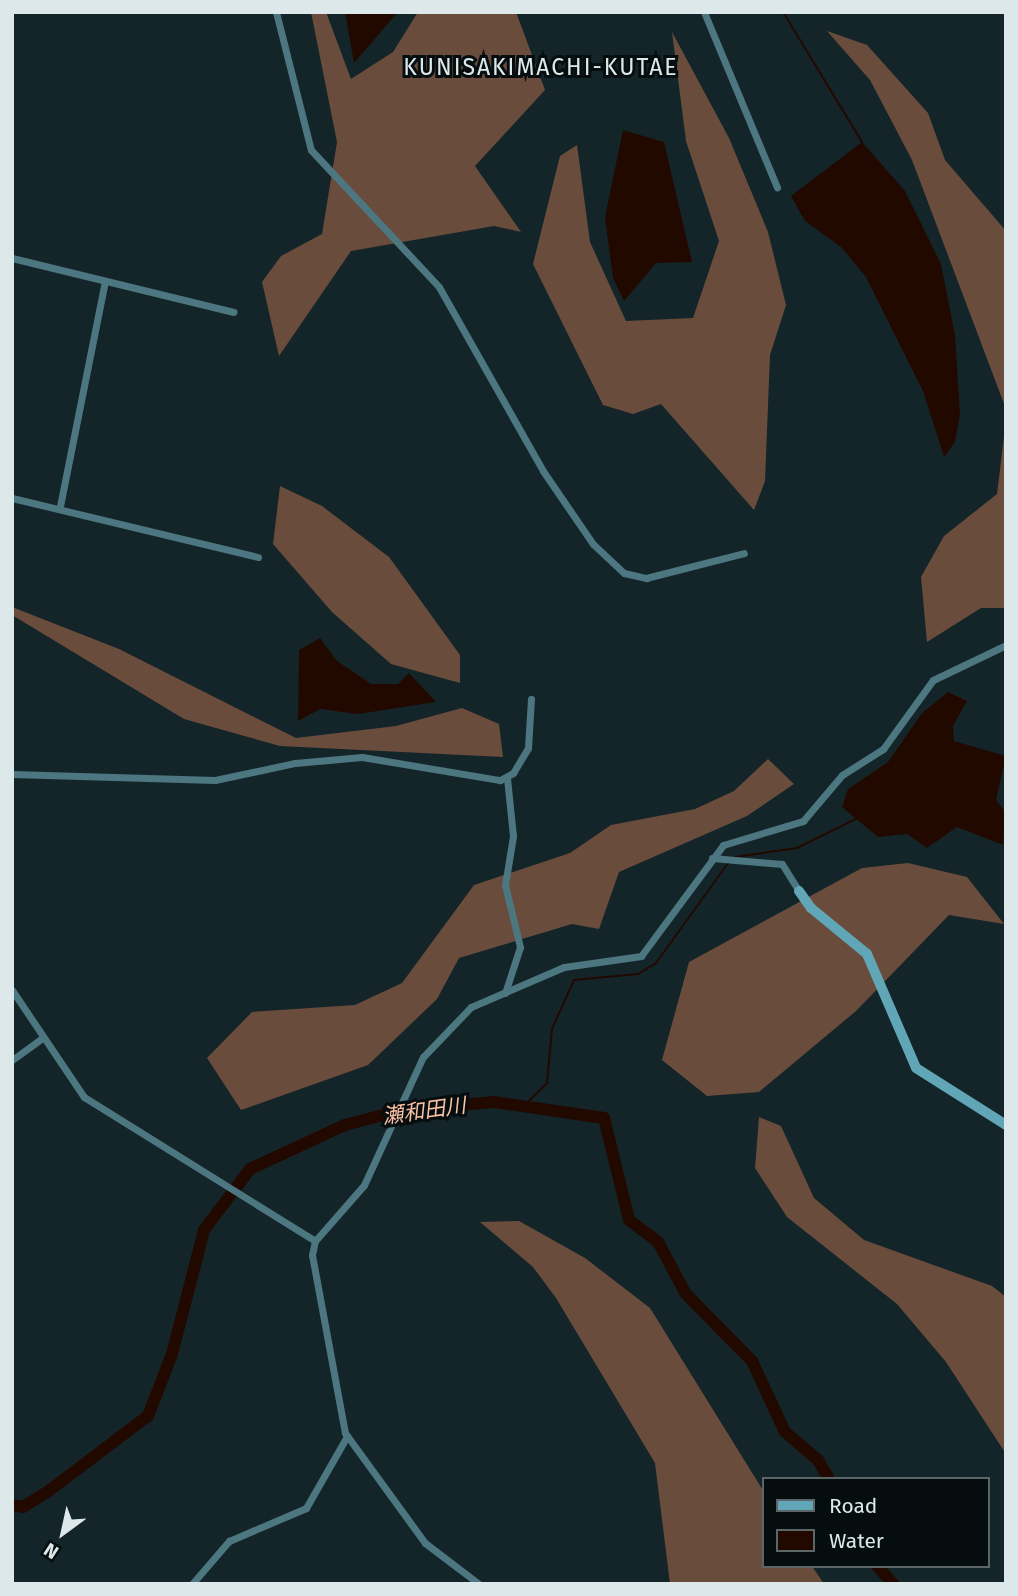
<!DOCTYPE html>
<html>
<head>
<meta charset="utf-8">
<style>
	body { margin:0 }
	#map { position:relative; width:1018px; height:1596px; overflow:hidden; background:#142529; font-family:"Fira Sans","Noto Sans JP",sans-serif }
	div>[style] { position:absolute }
	.forest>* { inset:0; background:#6a4c3c }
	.water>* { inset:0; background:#220900 }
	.stream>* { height:2px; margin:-1px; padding:0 1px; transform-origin:1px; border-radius:1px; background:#220900 }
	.river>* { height:12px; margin:-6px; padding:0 6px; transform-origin:6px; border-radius:6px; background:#220900 }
	.street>* { height:7px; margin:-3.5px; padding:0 3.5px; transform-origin:3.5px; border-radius:3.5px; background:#4c7680 }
	.secondary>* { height:10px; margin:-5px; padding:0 5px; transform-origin:5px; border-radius:5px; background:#61a6b7 }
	span { translate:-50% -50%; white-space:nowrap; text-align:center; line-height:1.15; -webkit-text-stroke:6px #060d0f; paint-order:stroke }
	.water-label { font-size:21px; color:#fdc2a5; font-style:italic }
	.quarter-label { font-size:23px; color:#dde8ea; letter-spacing:2px }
	.frame { position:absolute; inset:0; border:14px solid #dde8ea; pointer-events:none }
	.legend { position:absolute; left:762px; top:1477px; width:228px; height:91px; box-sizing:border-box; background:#060d0f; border:2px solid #5c6567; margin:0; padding:9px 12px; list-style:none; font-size:21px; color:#dde8ea }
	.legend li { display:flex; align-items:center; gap:14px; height:35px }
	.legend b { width:35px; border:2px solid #5c6567 }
	.north { position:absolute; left:28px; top:1498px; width:70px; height:70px; -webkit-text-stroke:5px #060d0f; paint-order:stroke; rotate:213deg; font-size:19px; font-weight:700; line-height:28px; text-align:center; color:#dde8ea }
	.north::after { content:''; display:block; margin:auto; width:24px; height:32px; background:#dde8ea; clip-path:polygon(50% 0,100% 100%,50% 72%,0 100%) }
</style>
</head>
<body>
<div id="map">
	<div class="forest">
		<div style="clip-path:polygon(311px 12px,326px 12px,351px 79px,393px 52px,418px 12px,516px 12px,545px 90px,475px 166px,521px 232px,494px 226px,351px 251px,279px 356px,262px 282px,281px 256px,322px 234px,337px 142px)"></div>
		<div style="clip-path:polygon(827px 31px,867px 45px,928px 113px,945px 160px,1006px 231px,1006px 409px,912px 160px,870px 80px)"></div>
		<div style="clip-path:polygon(672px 32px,729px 138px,768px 232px,786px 305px,770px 355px,765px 481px,754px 510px,661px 404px,633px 414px,603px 405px,533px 264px,560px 156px,577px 145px,590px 242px,626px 321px,693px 318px,719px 241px,686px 141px)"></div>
		<div style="clip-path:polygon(1006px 420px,1006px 608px,981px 608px,927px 642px,921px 577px,944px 536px,997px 494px)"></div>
		<div style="clip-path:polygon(280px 486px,322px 506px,389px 557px,460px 655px,460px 683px,391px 664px,332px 612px,273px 544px)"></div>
		<div style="clip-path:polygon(12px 607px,119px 649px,296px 738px,396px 726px,462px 708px,499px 724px,503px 757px,280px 746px,184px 719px,12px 615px)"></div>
		<div style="clip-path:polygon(768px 759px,794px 784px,747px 816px,619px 872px,599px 929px,572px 924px,459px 958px,437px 999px,368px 1065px,241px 1110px,207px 1058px,252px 1012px,355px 1005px,402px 983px,474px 885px,570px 853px,611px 825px,695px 809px,734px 791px)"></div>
		<div style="clip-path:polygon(908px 863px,967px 877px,1004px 924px,949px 915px,856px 1011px,759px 1092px,707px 1096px,662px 1060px,689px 962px,862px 868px)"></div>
		<div style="clip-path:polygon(759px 1117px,781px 1126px,814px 1198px,864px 1240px,992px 1286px,1006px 1297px,1006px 1454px,946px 1362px,897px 1304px,787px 1217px,755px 1168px)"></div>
		<div style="clip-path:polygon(519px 1221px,585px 1258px,650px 1308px,764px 1492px,764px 1566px,812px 1566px,824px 1584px,670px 1584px,655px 1463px,556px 1298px,533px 1267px,480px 1222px)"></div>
	</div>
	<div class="water">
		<div style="clip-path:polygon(345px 12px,398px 12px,354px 63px)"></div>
		<div style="clip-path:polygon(623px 130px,664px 142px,692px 262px,656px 263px,624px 301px,613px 278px,605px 217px)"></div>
		<div style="clip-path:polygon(862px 142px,905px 191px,941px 264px,955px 335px,960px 414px,955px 442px,944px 457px,923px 391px,866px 277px,841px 247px,805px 221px,791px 196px)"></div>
		<div style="clip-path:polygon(320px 638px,337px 661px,371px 684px,398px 684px,409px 673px,436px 702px,358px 714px,320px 709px,298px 721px,299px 650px)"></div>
		<div style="clip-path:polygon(948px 692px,967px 701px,953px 726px,954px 741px,1006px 756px,996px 800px,1006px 813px,1003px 845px,957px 827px,927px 848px,907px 834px,878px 837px,842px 807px,848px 789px,888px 762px,922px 713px)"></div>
	</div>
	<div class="stream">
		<div style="left:783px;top:12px;width:152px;rotate:58.7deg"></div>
		<div style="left:735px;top:857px;width:63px;rotate:-8.3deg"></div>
		<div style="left:797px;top:848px;width:68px;rotate:-26.2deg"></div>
		<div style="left:524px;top:1106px;width:33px;rotate:-45deg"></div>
		<div style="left:547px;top:1083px;width:54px;rotate:-84.7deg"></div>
		<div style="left:552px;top:1029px;width:54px;rotate:-65.8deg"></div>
		<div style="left:574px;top:980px;width:64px;rotate:-5.4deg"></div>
		<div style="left:638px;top:974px;width:21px;rotate:-31deg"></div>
		<div style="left:656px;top:963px;width:123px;rotate:-54.2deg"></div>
	</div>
	<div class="river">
		<div style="left:12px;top:1505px;width:11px;rotate:10deg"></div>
		<div style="left:23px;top:1507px;width:32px;rotate:-32deg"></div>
		<div style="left:50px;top:1490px;width:123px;rotate:-37.1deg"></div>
		<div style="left:148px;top:1416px;width:66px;rotate:-68.8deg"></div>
		<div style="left:172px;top:1354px;width:128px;rotate:-75.5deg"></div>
		<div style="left:204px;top:1230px;width:76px;rotate:-53deg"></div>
		<div style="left:250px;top:1169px;width:105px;rotate:-24.9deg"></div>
		<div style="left:345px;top:1125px;width:59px;rotate:-14.7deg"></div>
		<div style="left:402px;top:1110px;width:92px;rotate:-5deg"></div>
		<div style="left:494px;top:1102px;width:111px;rotate:8.3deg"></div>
		<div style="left:604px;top:1118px;width:105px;rotate:76.2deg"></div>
		<div style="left:629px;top:1220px;width:36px;rotate:37deg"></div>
		<div style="left:658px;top:1242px;width:59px;rotate:61.7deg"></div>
		<div style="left:686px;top:1294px;width:94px;rotate:45.4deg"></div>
		<div style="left:752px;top:1361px;width:78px;rotate:65.1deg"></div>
		<div style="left:785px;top:1432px;width:43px;rotate:40.3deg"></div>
		<div style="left:818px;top:1460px;width:22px;rotate:60deg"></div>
		<div style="left:877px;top:1566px;width:24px;rotate:48deg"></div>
	</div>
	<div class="street">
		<div style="left:276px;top:12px;width:142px;rotate:75.8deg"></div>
		<div style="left:311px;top:150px;width:187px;rotate:46.9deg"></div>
		<div style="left:439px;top:287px;width:211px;rotate:60.5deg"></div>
		<div style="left:543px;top:471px;width:88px;rotate:55.6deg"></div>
		<div style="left:593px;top:544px;width:42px;rotate:43.1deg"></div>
		<div style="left:624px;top:573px;width:23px;rotate:13deg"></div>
		<div style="left:646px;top:578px;width:101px;rotate:-14.3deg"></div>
		<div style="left:704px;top:12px;width:190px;rotate:67.4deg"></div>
		<div style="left:12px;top:258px;width:228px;rotate:13.7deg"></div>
		<div style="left:12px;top:498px;width:253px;rotate:13.5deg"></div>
		<div style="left:60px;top:506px;width:229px;rotate:-78.7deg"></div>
		<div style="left:12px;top:774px;width:203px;rotate:1.7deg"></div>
		<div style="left:215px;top:780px;width:82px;rotate:-12deg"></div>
		<div style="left:295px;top:763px;width:67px;rotate:-5.1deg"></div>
		<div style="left:362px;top:757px;width:140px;rotate:9.5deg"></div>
		<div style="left:500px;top:780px;width:15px;rotate:-28deg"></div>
		<div style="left:513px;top:773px;width:29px;rotate:-59deg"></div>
		<div style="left:528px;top:748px;width:49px;rotate:-86.5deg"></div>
		<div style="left:712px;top:858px;width:70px;rotate:4.9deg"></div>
		<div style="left:782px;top:864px;width:32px;rotate:58deg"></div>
		<div style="left:12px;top:990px;width:129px;rotate:56.1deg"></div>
		<div style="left:84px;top:1097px;width:272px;rotate:31.9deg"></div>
		<div style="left:505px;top:993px;width:48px;rotate:-71.9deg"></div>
		<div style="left:520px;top:947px;width:64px;rotate:-103.6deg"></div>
		<div style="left:505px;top:885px;width:50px;rotate:-80.7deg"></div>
		<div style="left:513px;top:836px;width:58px;rotate:-95.9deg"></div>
		<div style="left:12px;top:1060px;width:36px;rotate:-36deg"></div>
		<div style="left:192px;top:1584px;width:57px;rotate:-49.3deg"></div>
		<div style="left:229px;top:1541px;width:84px;rotate:-23.2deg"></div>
		<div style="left:306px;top:1508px;width:83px;rotate:-60.3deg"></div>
		<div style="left:479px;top:1584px;width:68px;rotate:-142.8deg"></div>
		<div style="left:425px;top:1543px;width:136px;rotate:-126deg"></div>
		<div style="left:345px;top:1433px;width:181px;rotate:-100.5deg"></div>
		<div style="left:312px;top:1255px;width:14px;rotate:-78deg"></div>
		<div style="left:315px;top:1241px;width:74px;rotate:-48.8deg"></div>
		<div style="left:364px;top:1185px;width:141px;rotate:-65.3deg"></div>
		<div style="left:423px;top:1057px;width:69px;rotate:-46.2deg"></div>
		<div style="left:471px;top:1007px;width:101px;rotate:-23.3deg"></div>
		<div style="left:564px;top:967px;width:78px;rotate:-8.1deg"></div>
		<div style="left:641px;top:956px;width:138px;rotate:-53.5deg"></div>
		<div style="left:723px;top:845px;width:84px;rotate:-16.7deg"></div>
		<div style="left:803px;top:821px;width:60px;rotate:-49.7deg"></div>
		<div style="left:842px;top:775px;width:49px;rotate:-32.4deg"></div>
		<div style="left:883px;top:749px;width:85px;rotate:-54.1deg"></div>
		<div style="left:933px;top:680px;width:81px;rotate:-25.6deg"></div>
	</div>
	<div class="secondary">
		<div style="left:799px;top:891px;width:21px;rotate:55deg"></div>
		<div style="left:811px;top:908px;width:72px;rotate:39.4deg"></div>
		<div style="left:867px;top:954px;width:124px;rotate:66.7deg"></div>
		<div style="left:916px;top:1068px;width:107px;rotate:32.3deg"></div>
	</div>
	<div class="water-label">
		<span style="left:424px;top:1111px;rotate:-8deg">瀬和田川</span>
	</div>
	<div class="quarter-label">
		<span style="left:541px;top:67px">KUNISAKIMACHI-KUTAE</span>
	</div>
	<div class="frame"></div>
	<ul class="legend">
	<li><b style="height:9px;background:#61a6b7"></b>Road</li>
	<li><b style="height:19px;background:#220900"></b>Water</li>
	</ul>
	<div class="north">N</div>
</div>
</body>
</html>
